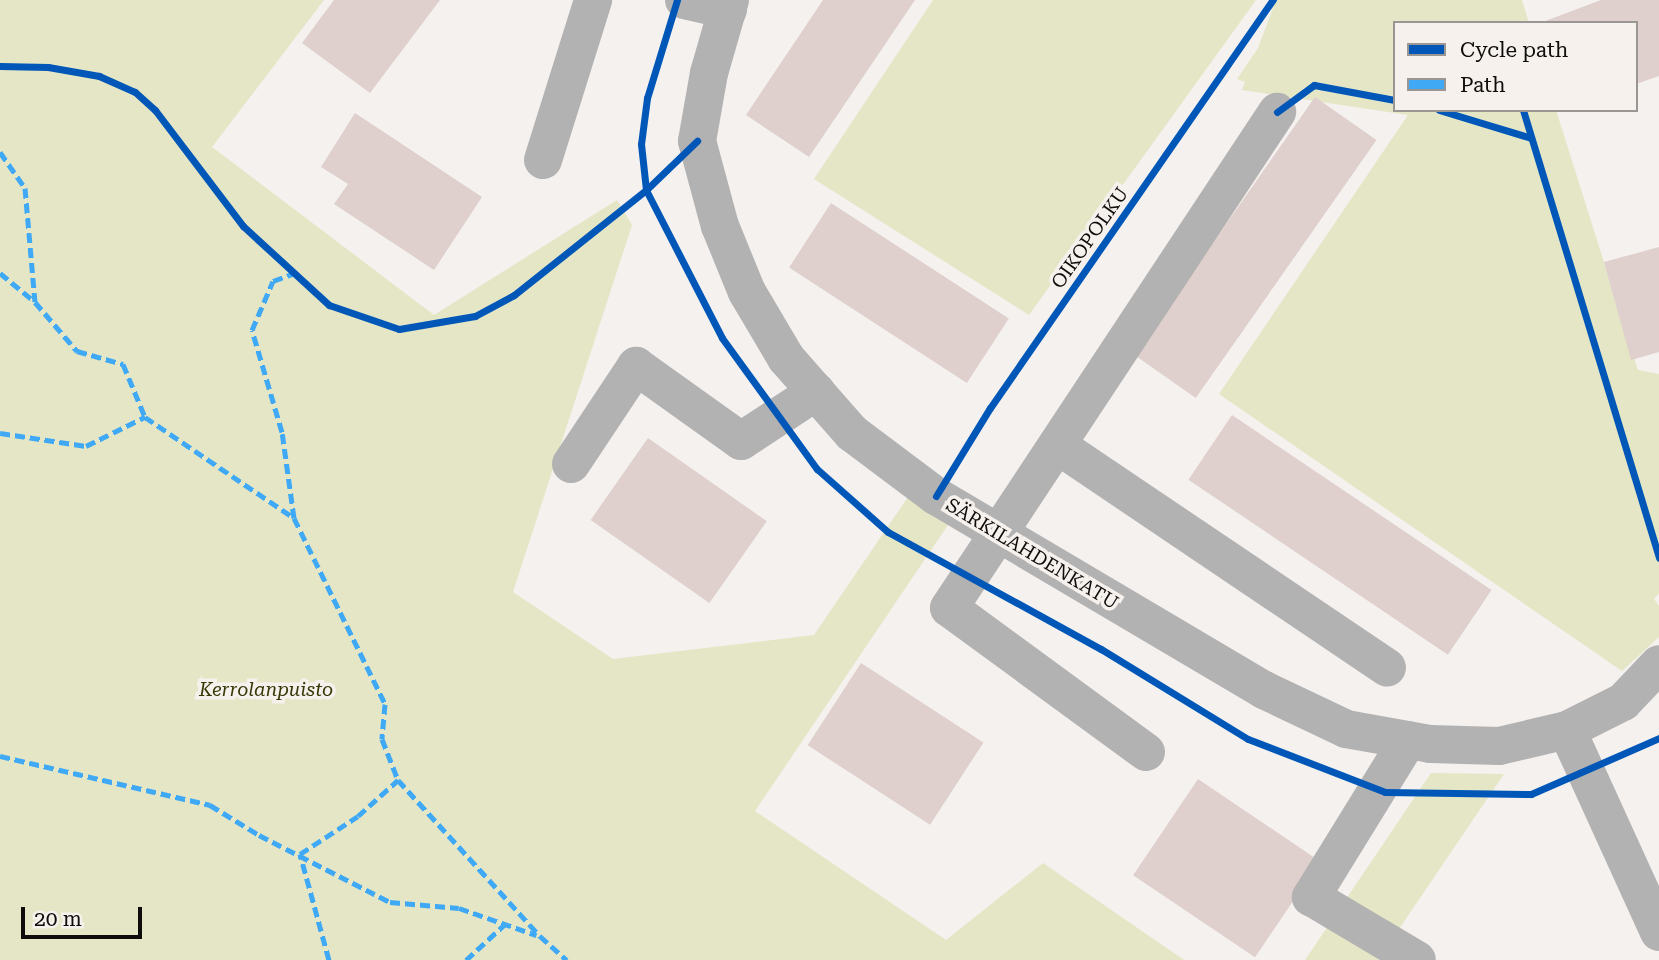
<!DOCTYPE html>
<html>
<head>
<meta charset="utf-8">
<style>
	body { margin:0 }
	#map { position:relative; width:1659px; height:960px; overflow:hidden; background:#f4f1ef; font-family:"Roboto Serif",serif }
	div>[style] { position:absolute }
	.green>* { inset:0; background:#e4e6c5 }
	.building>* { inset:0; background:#dfd0cd; transform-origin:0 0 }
	.minor>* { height:38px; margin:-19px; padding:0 19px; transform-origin:19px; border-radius:19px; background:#b3b2b2 }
	.quiet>* { height:5px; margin-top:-2.5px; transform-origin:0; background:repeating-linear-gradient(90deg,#3fa9f5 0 10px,transparent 0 15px) }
	.cycleway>* { height:7px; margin:-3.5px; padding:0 3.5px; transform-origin:3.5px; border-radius:3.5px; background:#0057b8 }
	span { translate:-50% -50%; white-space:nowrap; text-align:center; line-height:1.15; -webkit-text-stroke:7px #f6f1ed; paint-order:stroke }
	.street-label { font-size:19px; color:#0e0d0b }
	.park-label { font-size:19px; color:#363906; font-style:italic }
	.legend { position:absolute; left:1393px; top:21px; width:245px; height:91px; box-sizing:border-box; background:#f6f1ed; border:2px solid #999693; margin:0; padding:9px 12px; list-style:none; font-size:21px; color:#0e0d0b }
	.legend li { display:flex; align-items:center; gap:14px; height:35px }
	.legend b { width:35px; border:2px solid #999693 }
	.scale { position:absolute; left:21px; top:907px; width:121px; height:32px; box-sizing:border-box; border:4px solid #0e0d0b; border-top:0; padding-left:9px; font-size:21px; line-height:24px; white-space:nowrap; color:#0e0d0b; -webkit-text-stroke:5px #f6f1ed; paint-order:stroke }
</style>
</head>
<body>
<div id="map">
	<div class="green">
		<div style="clip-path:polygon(0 0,324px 0,212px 147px,434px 315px,617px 200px,632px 225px,513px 592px,613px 659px,814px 635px,908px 497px,948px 525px,755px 811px,946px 940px,1043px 863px,1184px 960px,0 960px)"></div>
		<div style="clip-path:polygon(933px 0,1256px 0,1029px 315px,814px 179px)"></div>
		<div style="clip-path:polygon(1276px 0,1522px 0,1529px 23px,1395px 23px,1395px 110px,1556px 110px,1638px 370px,1659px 374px,1659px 593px,1654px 599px,1659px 606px,1659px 637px,1622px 671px,1219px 394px,1408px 115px,1242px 90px,1245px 82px,1237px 79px,1258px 48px)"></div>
		<div style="clip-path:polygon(1431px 773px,1504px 774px,1378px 960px,1305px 960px)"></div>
	</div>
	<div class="building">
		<div style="clip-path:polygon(334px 0,440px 0,370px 93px,302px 43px)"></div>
		<div style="clip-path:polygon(823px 0,915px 0,809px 157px,746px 115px)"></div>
		<div style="clip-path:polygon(1601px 0,1659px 0,1659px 76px,1636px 84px,1636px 23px,1540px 23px)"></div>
		<div style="left:1315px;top:97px;width:75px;height:315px;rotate:35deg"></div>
		<div style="clip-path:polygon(355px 113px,482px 197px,434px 270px,334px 204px,348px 184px,321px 167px)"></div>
		<div style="left:831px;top:203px;width:212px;height:77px;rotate:33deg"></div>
		<div style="clip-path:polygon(1659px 247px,1659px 352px,1631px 360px,1604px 262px)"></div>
		<div style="left:1232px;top:415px;width:313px;height:78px;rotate:34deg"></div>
		<div style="left:648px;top:438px;width:145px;height:100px;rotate:35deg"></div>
		<div style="left:861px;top:663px;width:146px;height:98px;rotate:33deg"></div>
		<div style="left:1198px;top:779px;width:147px;height:116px;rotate:34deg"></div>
	</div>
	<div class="minor">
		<div style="left:684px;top:0;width:45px;rotate:12.8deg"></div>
		<div style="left:730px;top:0;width:76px;rotate:106deg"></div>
		<div style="left:709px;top:73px;width:69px;rotate:100deg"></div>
		<div style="left:697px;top:141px;width:88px;rotate:74.9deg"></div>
		<div style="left:720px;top:226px;width:71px;rotate:67.8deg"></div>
		<div style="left:747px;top:292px;width:77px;rotate:59.4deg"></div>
		<div style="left:786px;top:358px;width:100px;rotate:48.7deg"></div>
		<div style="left:852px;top:433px;width:105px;rotate:36.9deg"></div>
		<div style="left:936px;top:496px;width:381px;rotate:30.6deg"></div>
		<div style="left:1264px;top:690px;width:91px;rotate:25.4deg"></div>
		<div style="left:1346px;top:729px;width:85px;rotate:10.1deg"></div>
		<div style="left:1430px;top:744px;width:69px;rotate:1.7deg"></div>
		<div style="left:1499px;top:746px;width:70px;rotate:-13.2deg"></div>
		<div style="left:1567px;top:730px;width:63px;rotate:-26.6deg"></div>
		<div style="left:1623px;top:702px;width:52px;rotate:-46.5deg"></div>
		<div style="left:543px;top:160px;width:168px;rotate:-72.6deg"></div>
		<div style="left:1057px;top:445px;width:398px;rotate:34deg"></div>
		<div style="left:571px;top:464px;width:118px;rotate:-56.4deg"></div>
		<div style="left:636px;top:366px;width:129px;rotate:35.5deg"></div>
		<div style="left:741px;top:441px;width:90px;rotate:-33.2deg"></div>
		<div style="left:1567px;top:730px;width:222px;rotate:65.5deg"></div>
		<div style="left:1408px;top:740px;width:185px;rotate:121.7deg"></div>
		<div style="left:1311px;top:897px;width:123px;rotate:30.7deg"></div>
		<div style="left:1146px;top:752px;width:244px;rotate:-143.8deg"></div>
		<div style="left:949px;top:608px;width:595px;rotate:-56.52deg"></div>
	</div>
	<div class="quiet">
		<div style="left:0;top:152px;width:44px;rotate:55.2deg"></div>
		<div style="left:25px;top:188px;width:114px;rotate:85deg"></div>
		<div style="left:35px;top:302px;width:65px;rotate:49.4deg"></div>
		<div style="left:77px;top:351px;width:48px;rotate:15.8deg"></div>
		<div style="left:123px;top:364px;width:57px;rotate:67.5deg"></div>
		<div style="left:145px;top:417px;width:180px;rotate:34.1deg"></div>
		<div style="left:294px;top:518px;width:207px;rotate:63.9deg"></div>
		<div style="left:385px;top:704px;width:35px;rotate:95deg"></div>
		<div style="left:382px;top:739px;width:44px;rotate:68.7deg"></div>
		<div style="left:398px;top:780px;width:211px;rotate:47.7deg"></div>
		<div style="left:540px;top:936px;width:36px;rotate:42deg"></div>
		<div style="left:0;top:273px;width:45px;rotate:39.6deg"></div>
		<div style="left:0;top:433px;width:87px;rotate:8.6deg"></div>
		<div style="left:86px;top:446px;width:66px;rotate:-26.2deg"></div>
		<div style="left:294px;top:518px;width:87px;rotate:-97.9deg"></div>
		<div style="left:282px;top:432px;width:106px;rotate:-106.4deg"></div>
		<div style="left:252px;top:330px;width:53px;rotate:-66.8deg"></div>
		<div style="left:273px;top:281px;width:23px;rotate:-20deg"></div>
		<div style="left:0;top:756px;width:216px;rotate:13.1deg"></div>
		<div style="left:210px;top:805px;width:57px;rotate:31.5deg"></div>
		<div style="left:259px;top:835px;width:147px;rotate:27.1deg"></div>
		<div style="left:390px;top:902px;width:69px;rotate:5deg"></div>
		<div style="left:459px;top:908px;width:82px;rotate:19.3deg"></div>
		<div style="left:329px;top:960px;width:110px;rotate:-105.3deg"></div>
		<div style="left:300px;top:854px;width:69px;rotate:-33.2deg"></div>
		<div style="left:358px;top:816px;width:54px;rotate:-42deg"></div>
		<div style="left:466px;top:960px;width:53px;rotate:-42.7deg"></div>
	</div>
	<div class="cycleway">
		<div style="left:677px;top:0;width:102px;rotate:107deg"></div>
		<div style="left:647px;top:98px;width:46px;rotate:97.4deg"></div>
		<div style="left:641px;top:144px;width:46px;rotate:83.8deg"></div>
		<div style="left:646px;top:190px;width:166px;rotate:62.8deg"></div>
		<div style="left:722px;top:338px;width:162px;rotate:54.1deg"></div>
		<div style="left:817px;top:469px;width:95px;rotate:41.6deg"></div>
		<div style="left:888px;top:532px;width:243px;rotate:28.8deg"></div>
		<div style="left:1101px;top:649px;width:172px;rotate:31.5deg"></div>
		<div style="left:1248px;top:739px;width:147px;rotate:21.1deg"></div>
		<div style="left:1385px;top:792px;width:146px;rotate:0.8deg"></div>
		<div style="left:1531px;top:794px;width:140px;rotate:-23.6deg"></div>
		<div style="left:0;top:66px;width:48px;rotate:1.2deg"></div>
		<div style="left:48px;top:67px;width:52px;rotate:10deg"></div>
		<div style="left:99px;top:76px;width:39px;rotate:24deg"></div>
		<div style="left:135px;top:92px;width:27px;rotate:42deg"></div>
		<div style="left:155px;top:110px;width:146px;rotate:52.8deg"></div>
		<div style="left:243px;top:226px;width:117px;rotate:42.6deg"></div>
		<div style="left:329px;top:305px;width:74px;rotate:18.9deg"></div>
		<div style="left:399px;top:329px;width:77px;rotate:-9.7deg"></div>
		<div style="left:475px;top:316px;width:44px;rotate:-28.3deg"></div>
		<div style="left:514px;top:295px;width:169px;rotate:-38.5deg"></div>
		<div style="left:646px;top:190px;width:71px;rotate:-43.9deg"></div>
		<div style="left:1439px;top:110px;width:96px;rotate:16.9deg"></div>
		<div style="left:1523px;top:110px;width:468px;rotate:73.1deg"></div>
		<div style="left:1277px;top:112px;width:46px;rotate:-36.1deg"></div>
		<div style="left:1314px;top:85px;width:82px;rotate:10.5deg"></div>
		<div style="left:936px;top:496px;width:103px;rotate:-58.5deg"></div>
		<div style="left:990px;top:408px;width:497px;rotate:-55.3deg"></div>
	</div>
	<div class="street-label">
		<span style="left:1090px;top:238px;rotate:-55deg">OIKOPOLKU</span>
		<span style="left:1032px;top:554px;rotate:31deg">SÄRKILAHDENKATU</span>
	</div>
	<div class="park-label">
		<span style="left:266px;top:690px">Kerrolanpuisto</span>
	</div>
	<ul class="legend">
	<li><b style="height:9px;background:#0057b8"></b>Cycle path</li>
	<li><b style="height:9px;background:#3fa9f5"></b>Path</li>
	</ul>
	<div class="scale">20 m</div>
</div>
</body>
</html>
